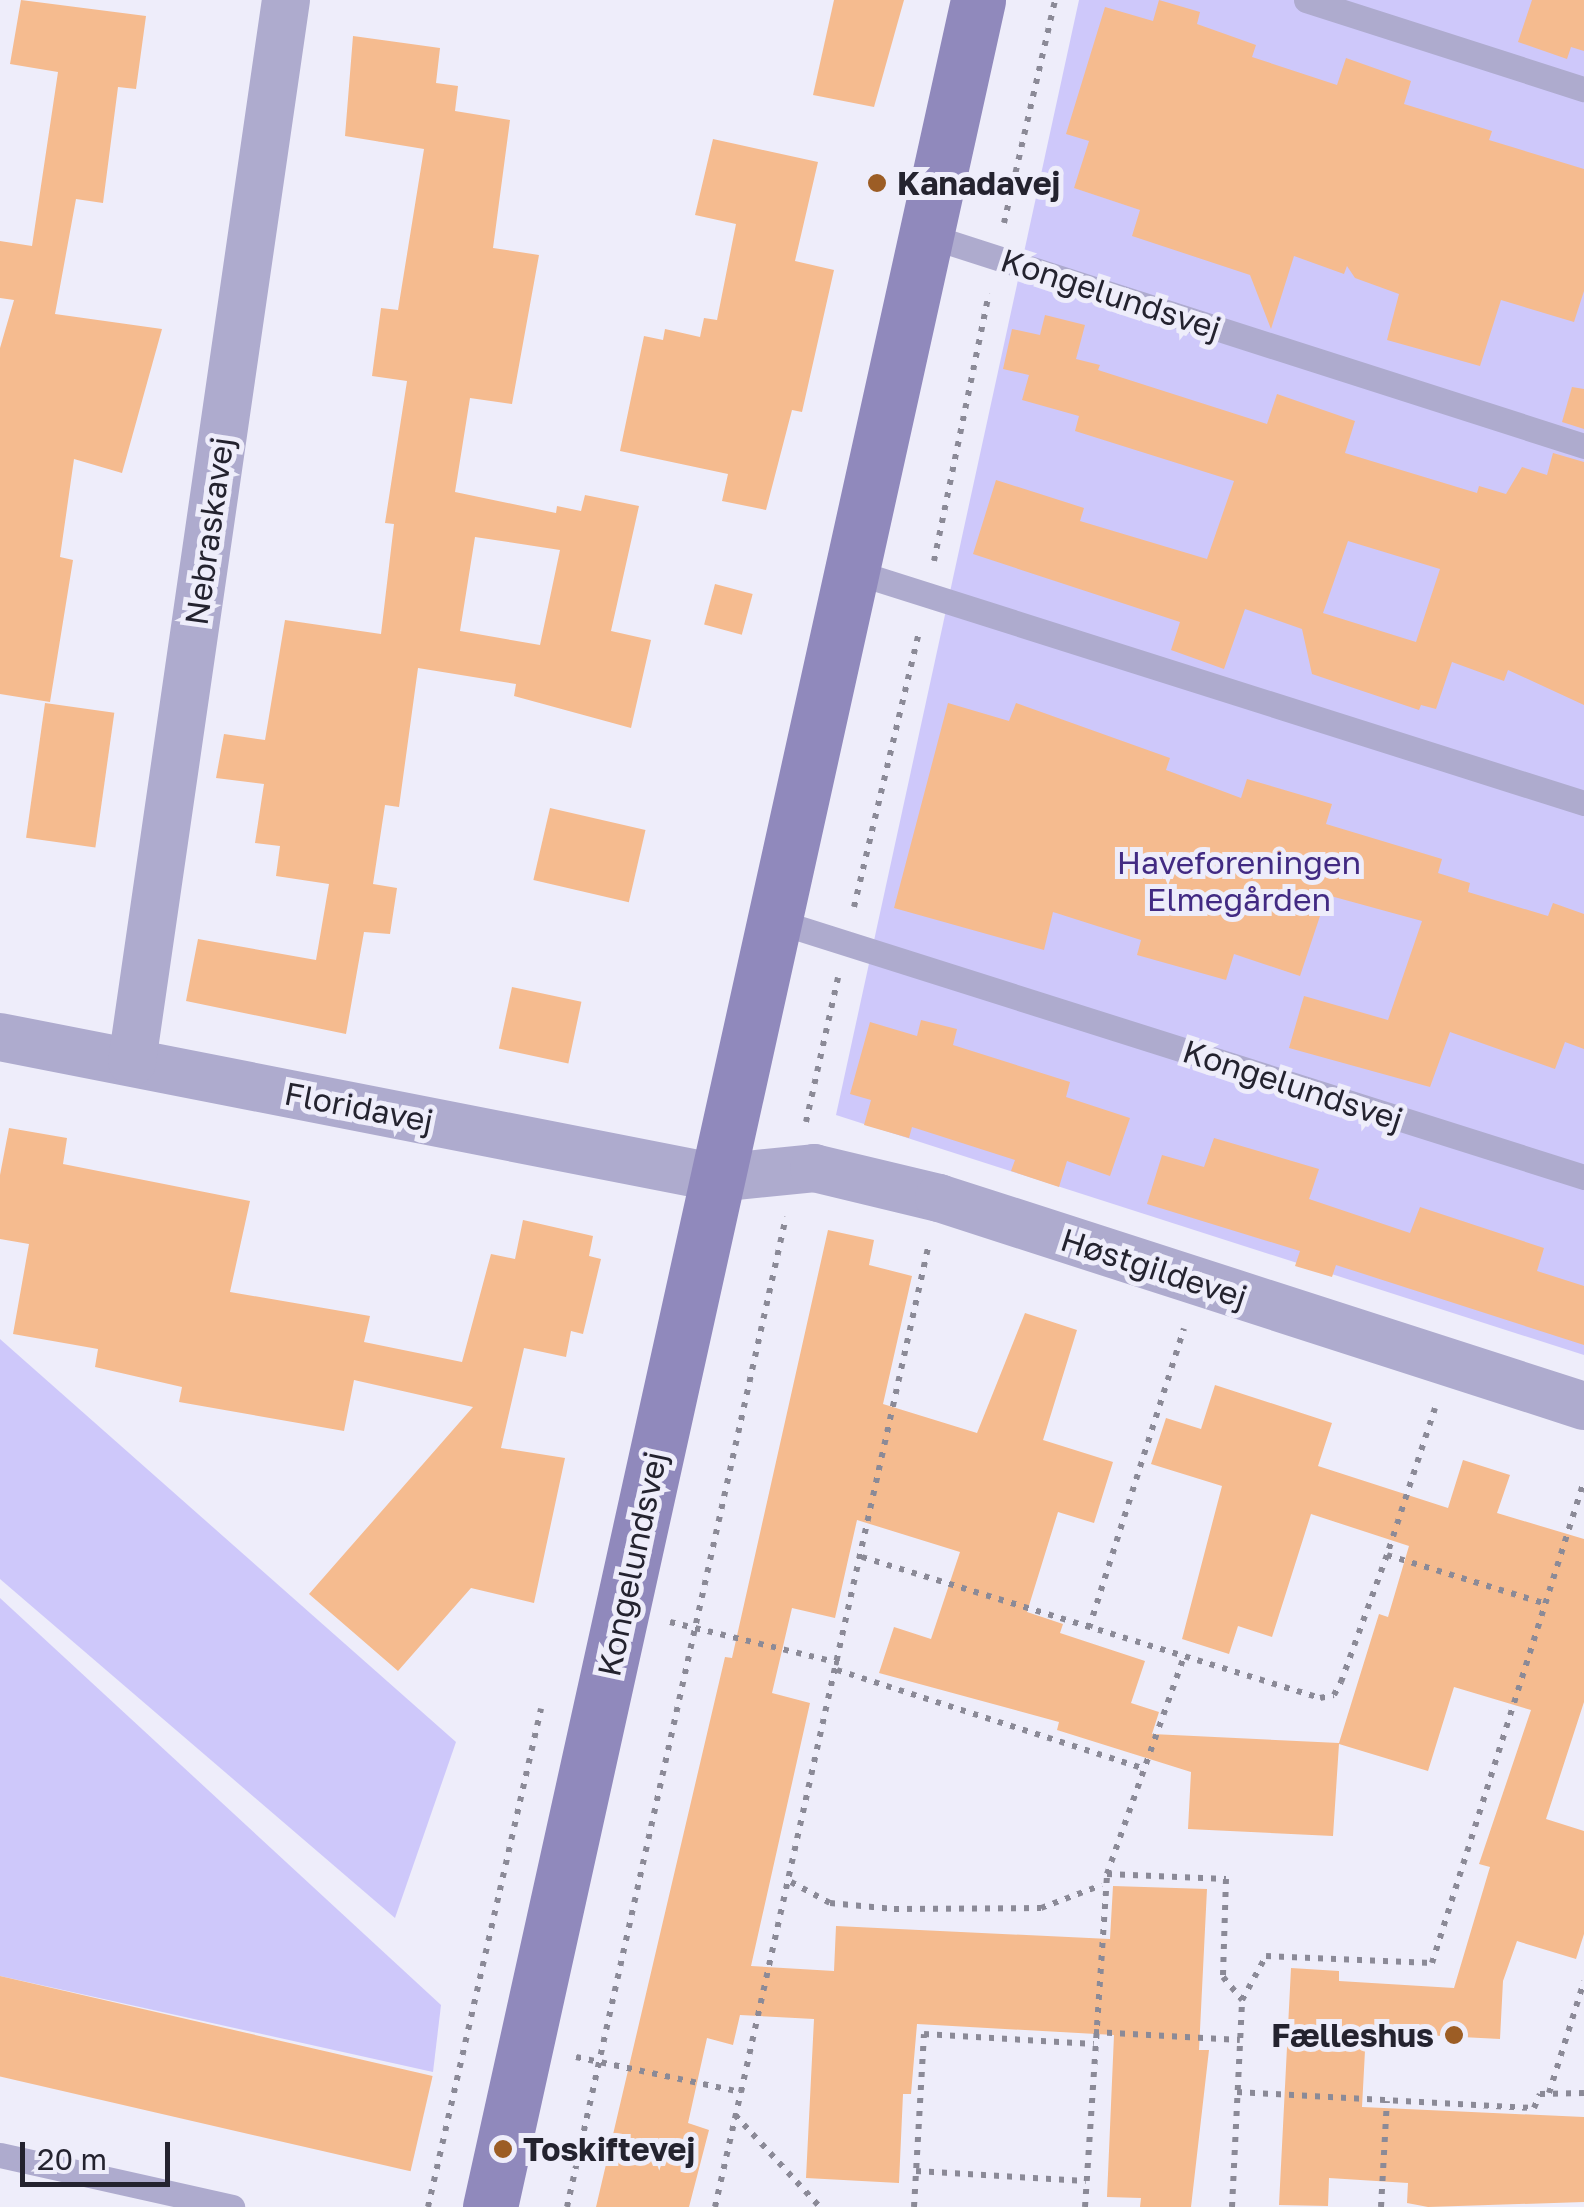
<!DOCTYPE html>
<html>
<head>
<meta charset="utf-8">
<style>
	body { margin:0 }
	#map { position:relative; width:1584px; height:2207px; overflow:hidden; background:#eeedfa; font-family:"Golos Text",sans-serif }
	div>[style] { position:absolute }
	.green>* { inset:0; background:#cec8fa }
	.building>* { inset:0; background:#f5bb8f; transform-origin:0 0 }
	.path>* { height:6px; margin-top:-3px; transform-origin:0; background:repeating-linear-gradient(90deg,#8b8a97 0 5px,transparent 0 13px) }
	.lane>* { height:25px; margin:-12.5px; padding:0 12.5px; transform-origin:12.5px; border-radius:12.5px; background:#aeabce }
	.street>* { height:48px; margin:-24px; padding:0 24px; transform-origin:24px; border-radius:24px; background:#aeabce }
	.secondary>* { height:55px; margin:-27.5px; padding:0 27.5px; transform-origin:27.5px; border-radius:27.5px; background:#9089bc }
	.dots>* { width:28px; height:28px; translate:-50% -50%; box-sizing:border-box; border:5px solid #eeedfa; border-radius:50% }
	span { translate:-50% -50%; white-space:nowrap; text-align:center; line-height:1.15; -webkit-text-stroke:10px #eeedfa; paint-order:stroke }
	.poi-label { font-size:32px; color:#24232f; font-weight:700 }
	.left { translate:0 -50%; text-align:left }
	.right { translate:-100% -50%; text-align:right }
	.street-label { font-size:32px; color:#24232f }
	.park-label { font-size:32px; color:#422a83 }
	.scale { position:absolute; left:20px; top:2142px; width:150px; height:45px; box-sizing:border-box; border:5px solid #24232f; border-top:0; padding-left:12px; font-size:30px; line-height:35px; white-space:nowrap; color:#24232f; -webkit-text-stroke:8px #eeedfa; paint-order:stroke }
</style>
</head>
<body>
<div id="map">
	<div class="green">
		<div style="clip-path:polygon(1079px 0,1584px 0,1584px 1355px,836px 1115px)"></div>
		<div style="clip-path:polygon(0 1339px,456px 1742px,395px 1918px,0 1579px)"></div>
		<div style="clip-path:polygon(0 1598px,441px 2005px,433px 2072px,0 1976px)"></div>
	</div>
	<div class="building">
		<div style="clip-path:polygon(21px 0,146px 16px,136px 89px,118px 87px,103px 203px,76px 199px,55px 314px,162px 329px,122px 473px,74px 459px,60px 557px,73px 560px,50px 702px,0 694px,0 348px,14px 300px,0 298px,0 241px,32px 246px,58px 72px,10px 64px)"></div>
		<div style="clip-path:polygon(834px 0,904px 0,874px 107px,813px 95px)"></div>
		<div style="clip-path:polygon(1159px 0,1200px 12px,1197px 24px,1256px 45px,1252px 57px,1337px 85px,1346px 58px,1411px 81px,1404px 104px,1492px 131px,1489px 140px,1584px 169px,1584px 291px,1574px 322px,1501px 300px,1480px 366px,1387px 340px,1399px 294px,1355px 278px,1347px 266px,1344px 274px,1294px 256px,1271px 329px,1250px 275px,1132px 236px,1140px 210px,1074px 188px,1089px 141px,1066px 134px,1105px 7px,1153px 21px)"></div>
		<div style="clip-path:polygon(1532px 0,1584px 0,1584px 51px,1571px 47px,1567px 59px,1518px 42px)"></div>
		<div style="clip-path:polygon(evenodd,353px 36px,440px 48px,436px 83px,458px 86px,455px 111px,510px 120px,493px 248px,539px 255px,512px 404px,470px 398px,455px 492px,556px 513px,557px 506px,581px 511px,585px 495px,639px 506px,611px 631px,651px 640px,631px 728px,514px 696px,516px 684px,418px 668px,399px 807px,385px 805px,373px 884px,397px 888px,390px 934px,364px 932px,346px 1034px,186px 1001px,198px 939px,316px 960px,329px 884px,276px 876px,280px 846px,255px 843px,264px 784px,216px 778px,224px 734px,265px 740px,285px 620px,381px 634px,394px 524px,385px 523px,407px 381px,372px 376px,381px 308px,398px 310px,424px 149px,345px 136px,353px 36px,475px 537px,560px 550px,540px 645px,460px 631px,475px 537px)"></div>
		<div style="clip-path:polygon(713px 139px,818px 162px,795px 261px,834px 270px,802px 412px,792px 410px,766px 510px,722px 501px,728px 474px,620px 451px,644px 336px,663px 340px,665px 329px,700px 337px,704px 318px,717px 320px,736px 224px,695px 215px)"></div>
		<div style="clip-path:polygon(evenodd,1045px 315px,1085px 325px,1076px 359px,1100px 365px,1098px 370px,1267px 424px,1277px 394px,1355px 421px,1345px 453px,1477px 493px,1479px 486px,1506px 494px,1522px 467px,1547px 475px,1553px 453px,1584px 462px,1584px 705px,1508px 670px,1504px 681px,1452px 662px,1436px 709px,1421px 705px,1419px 710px,1312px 674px,1302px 629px,1245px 609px,1224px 669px,1171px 650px,1180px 622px,973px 554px,996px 480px,1084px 508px,1080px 521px,1207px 559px,1234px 481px,1075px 431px,1079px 416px,1022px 400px,1029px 375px,1003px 369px,1012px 329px,1040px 335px,1045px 315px,1348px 541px,1440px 569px,1416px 642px,1323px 613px,1348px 541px)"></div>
		<div style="clip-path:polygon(1572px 387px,1584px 389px,1584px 429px,1562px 422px)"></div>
		<div style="left:715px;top:584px;width:39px;height:42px;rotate:15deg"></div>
		<div style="left:45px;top:703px;width:70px;height:136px;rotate:8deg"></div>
		<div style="clip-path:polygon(948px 703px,1009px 721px,1016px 703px,1170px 758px,1166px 770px,1241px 798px,1247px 779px,1332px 804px,1326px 824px,1442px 859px,1438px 873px,1470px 883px,1468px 892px,1548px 916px,1553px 903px,1584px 914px,1584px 1049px,1565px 1042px,1555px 1069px,1450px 1032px,1430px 1087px,1289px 1048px,1304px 996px,1388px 1020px,1422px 921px,1327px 895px,1300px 976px,1234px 954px,1226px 980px,1137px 955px,1141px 940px,1053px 912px,1044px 950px,894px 908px)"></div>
		<div style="left:550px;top:808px;width:98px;height:74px;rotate:13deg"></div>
		<div style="left:512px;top:987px;width:71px;height:63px;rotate:12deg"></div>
		<div style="clip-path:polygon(921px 1020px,957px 1029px,953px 1045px,1070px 1082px,1066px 1097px,1130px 1118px,1110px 1176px,1067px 1161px,1059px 1187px,1011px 1171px,1015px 1160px,912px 1127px,909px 1138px,864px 1125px,871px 1100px,850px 1094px,870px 1022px,917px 1036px)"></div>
		<div style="clip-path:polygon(9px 1128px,67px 1138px,63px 1164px,250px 1201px,230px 1292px,370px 1316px,364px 1342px,462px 1362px,491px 1254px,515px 1259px,523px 1220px,593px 1236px,589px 1256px,601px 1259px,583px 1334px,571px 1331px,566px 1357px,524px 1348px,501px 1448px,565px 1458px,534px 1603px,471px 1588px,398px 1671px,309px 1594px,473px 1407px,354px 1380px,344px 1431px,179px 1402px,182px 1387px,95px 1367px,98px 1349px,13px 1334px,29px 1244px,0 1239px,0 1175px)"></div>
		<div style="clip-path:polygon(1214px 1138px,1319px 1169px,1309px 1199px,1410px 1233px,1420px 1207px,1544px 1248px,1537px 1271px,1584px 1286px,1584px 1345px,1336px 1265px,1332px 1277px,1295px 1266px,1300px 1251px,1147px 1204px,1162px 1155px,1204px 1167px)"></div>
		<div style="clip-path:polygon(828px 1230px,874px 1240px,869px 1265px,912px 1276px,883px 1404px,977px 1433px,1025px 1313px,1077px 1330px,1043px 1440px,1113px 1462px,1094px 1523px,1058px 1512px,1027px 1612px,1063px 1624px,1060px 1633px,1145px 1661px,1131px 1703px,1159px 1712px,1152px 1734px,1339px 1743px,1379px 1614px,1388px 1617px,1409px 1546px,1311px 1514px,1272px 1637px,1238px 1626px,1229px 1654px,1182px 1639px,1222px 1486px,1151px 1464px,1166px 1418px,1201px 1429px,1215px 1385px,1332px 1423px,1318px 1466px,1448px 1508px,1463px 1460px,1510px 1475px,1497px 1513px,1584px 1539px,1584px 1702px,1546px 1819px,1584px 1831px,1584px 1934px,1576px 1959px,1517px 1941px,1503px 1981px,1500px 2039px,1366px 2032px,1362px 2107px,1584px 2117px,1584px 2202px,1428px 2207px,1407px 2203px,1408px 2183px,1329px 2178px,1328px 2206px,1279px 2205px,1291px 1968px,1339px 1971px,1339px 1981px,1454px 1988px,1490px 1867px,1479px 1864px,1531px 1710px,1454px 1687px,1428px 1771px,1339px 1744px,1333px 1836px,1188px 1829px,1191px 1772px,1057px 1730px,1059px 1722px,879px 1673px,894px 1627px,931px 1639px,960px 1552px,857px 1520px,835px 1618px,792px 1608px,772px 1693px,810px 1703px,751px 1966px,834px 1971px,836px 1926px,1110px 1939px,1113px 1886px,1207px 1889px,1199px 2050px,1209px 2050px,1191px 2207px,1140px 2207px,1141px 2198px,1107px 2197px,1114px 2035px,917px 2024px,911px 2094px,903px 2094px,899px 2183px,806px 2178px,814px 2019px,740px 2015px,733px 2045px,707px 2038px,688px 2123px,709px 2130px,689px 2207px,596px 2207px,725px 1657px,732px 1658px)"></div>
		<div style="left:0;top:1976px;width:444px;height:98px;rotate:13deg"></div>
	</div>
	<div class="path">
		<div style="left:1004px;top:223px;width:229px;rotate:-77.1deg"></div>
		<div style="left:934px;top:561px;width:273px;rotate:-78.4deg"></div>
		<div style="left:854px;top:907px;width:283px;rotate:-76.7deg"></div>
		<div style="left:806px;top:1122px;width:148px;rotate:-77.5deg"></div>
		<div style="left:1435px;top:1408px;width:155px;rotate:108.1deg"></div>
		<div style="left:1387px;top:1555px;width:163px;rotate:17.1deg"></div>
		<div style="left:862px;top:1557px;width:479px;rotate:17.1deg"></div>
		<div style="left:1320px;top:1698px;width:14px;rotate:-12deg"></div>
		<div style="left:1334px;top:1695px;width:15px;rotate:-62deg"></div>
		<div style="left:1341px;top:1682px;width:135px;rotate:-70.1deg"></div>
		<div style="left:670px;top:1622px;width:174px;rotate:13.6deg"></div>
		<div style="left:1089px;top:1628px;width:314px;rotate:-72.4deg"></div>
		<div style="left:837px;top:1670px;width:324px;rotate:17.8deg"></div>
		<div style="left:1107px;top:1874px;width:231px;rotate:-70.5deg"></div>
		<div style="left:791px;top:1882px;width:44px;rotate:28.3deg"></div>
		<div style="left:830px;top:1903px;width:64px;rotate:5.4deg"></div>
		<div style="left:894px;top:1909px;width:147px;rotate:-0.4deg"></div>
		<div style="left:1041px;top:1908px;width:65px;rotate:-20.7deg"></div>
		<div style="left:1094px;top:2032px;width:146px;rotate:3.1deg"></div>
		<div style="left:576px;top:2057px;width:169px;rotate:12deg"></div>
		<div style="left:741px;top:2092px;width:870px;rotate:-77.51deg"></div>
		<div style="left:1237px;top:2092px;width:297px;rotate:3.1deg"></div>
		<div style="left:1534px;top:2108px;width:15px;rotate:-67deg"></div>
		<div style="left:1540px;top:2094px;width:44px;rotate:-1.3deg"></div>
		<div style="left:1549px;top:2093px;width:117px;rotate:-72.6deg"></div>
		<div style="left:735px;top:2115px;width:125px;rotate:47.3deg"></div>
		<div style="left:916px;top:2171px;width:170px;rotate:3.4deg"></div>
		<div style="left:428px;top:2207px;width:511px;rotate:-77.22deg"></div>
		<div style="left:567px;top:2207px;width:1014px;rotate:-77.53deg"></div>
		<div style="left:715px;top:2207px;width:118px;rotate:-77.3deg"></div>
		<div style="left:914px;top:2207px;width:173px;rotate:-86.7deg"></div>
		<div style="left:924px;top:2034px;width:170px;rotate:3.4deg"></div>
		<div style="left:1085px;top:2207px;width:334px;rotate:-86.2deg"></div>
		<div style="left:1107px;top:1874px;width:119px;rotate:2.4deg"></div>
		<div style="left:1226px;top:1879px;width:98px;rotate:91.8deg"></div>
		<div style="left:1223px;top:1977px;width:30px;rotate:50deg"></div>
		<div style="left:1232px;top:2207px;width:207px;rotate:-87.2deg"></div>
		<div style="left:1242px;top:2000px;width:50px;rotate:-61.4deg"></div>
		<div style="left:1266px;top:1956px;width:166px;rotate:2.4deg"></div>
		<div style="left:1432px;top:1963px;width:505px;rotate:-72.5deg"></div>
		<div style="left:1381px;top:2207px;width:106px;rotate:-86.8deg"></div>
	</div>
	<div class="lane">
		<div style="left:1306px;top:0;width:292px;rotate:17.8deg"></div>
		<div style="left:923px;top:234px;width:694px;rotate:17.78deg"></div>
		<div style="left:852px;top:571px;width:768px;rotate:17.59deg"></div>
		<div style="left:773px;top:920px;width:851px;rotate:17.58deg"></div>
		<div style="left:0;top:2155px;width:238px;rotate:12.6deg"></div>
	</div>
	<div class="street">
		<div style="left:0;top:1037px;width:732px;rotate:11.11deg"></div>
		<div style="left:718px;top:1178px;width:97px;rotate:-5.9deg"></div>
		<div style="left:814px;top:1168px;width:129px;rotate:13.5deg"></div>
		<div style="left:939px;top:1198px;width:678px;rotate:17.87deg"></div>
		<div style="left:132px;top:1062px;width:1073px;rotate:-81.75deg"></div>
	</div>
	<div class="secondary">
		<div style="left:490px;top:2207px;width:2260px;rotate:-77.53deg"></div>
	</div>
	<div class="dots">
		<div style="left:877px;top:183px;background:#9c5d25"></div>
		<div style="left:1454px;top:2035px;background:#9c5d25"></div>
		<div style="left:503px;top:2149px;background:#9c5d25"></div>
	</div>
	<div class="poi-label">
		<span class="left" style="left:897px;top:183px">Kanadavej</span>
		<span class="right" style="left:1434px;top:2035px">Fælleshus</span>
		<span class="left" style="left:523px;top:2149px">Toskiftevej</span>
	</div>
	<div class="street-label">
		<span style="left:1111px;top:294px;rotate:18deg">Kongelundsvej</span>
		<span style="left:209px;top:531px;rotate:-82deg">Nebraskavej</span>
		<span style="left:1293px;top:1085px;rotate:18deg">Kongelundsvej</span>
		<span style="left:359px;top:1107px;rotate:11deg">Floridavej</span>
		<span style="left:1154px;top:1268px;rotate:18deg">Høstgildevej</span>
		<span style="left:632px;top:1564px;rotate:-78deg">Kongelundsvej</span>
	</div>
	<div class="park-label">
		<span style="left:1239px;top:881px">Haveforeningen<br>Elmegården</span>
	</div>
	<div class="scale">20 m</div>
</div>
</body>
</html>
